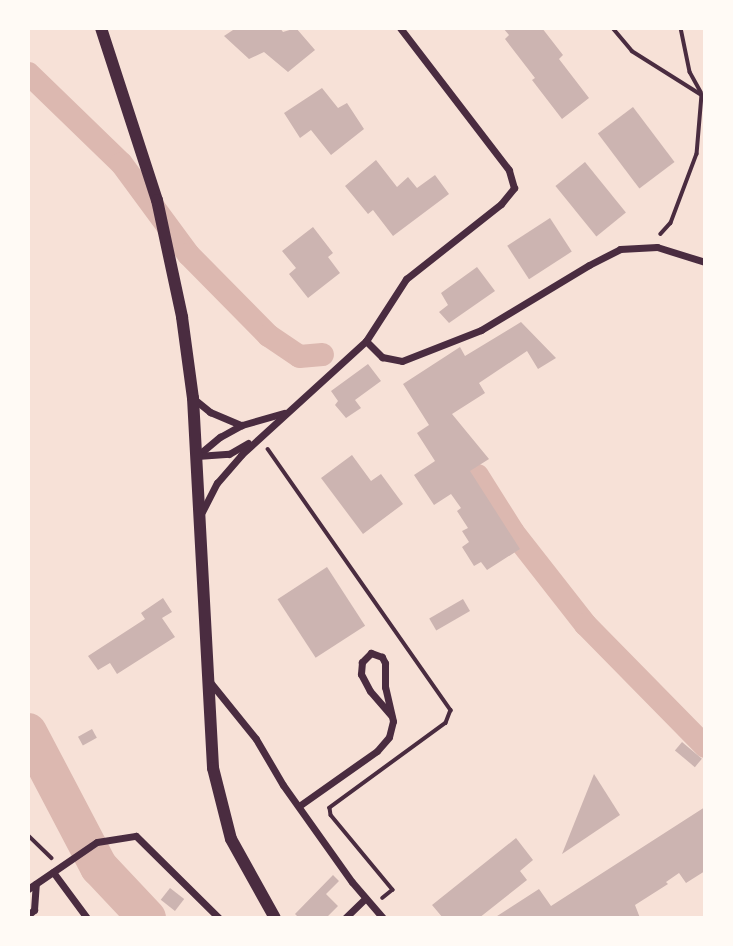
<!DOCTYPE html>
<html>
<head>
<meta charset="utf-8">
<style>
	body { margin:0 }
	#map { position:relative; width:733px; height:946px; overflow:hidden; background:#f7e1d7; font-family:Raleway,sans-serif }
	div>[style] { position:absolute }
	.canal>* { height:23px; margin:-11.5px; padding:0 11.5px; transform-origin:11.5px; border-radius:11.5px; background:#dcb8b0 }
	.river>* { height:38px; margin:-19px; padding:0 19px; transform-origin:19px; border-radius:19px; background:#dcb8b0 }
	.building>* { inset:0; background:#ccb4b1; transform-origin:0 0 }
	.path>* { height:3.5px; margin:-1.75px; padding:0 1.75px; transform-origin:1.75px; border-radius:1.75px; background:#4a2c40 }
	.minor>* { height:7px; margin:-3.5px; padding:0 3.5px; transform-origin:3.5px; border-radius:3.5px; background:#4a2c40 }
	.tertiary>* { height:12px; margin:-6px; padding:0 6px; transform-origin:6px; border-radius:6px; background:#4a2c40 }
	span { translate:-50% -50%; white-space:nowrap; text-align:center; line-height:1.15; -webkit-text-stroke:6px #fffaf5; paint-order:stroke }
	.frame { position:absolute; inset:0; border:30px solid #fffaf5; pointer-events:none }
</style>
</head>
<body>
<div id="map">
	<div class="canal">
		<div style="left:28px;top:73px;width:129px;rotate:44.1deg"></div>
		<div style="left:121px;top:163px;width:113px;rotate:53.6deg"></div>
		<div style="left:188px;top:254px;width:114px;rotate:45.4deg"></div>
		<div style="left:268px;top:335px;width:37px;rotate:34deg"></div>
		<div style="left:299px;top:356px;width:23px;rotate:-5deg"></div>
		<div style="left:477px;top:475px;width:67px;rotate:57.7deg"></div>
		<div style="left:513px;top:532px;width:117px;rotate:52deg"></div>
		<div style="left:585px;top:624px;width:171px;rotate:45.5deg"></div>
	</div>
	<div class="river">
		<div style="left:28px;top:732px;width:153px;rotate:62.3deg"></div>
		<div style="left:99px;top:867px;width:70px;rotate:46.7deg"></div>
	</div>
	<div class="building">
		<div style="clip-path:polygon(236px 28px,280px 28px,283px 32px,296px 28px,315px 50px,288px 72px,264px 52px,249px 59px,224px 36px)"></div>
		<div style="clip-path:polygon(503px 28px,542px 28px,563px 55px,559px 59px,589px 98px,562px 119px,532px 80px,535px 78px,505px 39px,509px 35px)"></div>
		<div style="clip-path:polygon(322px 88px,338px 108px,347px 103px,364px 129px,331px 155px,311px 130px,300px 138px,284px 113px)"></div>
		<div style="left:633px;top:107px;width:69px;height:44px;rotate:53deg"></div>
		<div style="clip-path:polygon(376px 160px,397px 187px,408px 177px,417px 188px,435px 175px,449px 194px,393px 236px,373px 210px,368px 214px,345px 186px)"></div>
		<div style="left:585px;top:162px;width:65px;height:38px;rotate:51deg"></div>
		<div style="left:550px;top:218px;width:40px;height:51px;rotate:57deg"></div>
		<div style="clip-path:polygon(313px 227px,333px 253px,328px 257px,340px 273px,308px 298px,289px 274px,296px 268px,282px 251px)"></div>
		<div style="clip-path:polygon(477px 267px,495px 291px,449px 323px,439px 312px,448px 305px,441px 293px)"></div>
		<div style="clip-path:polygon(521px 322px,556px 358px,538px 369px,527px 351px,479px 383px,485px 393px,452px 414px,489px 459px,470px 471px,520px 549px,487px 570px,481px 562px,474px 566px,462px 547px,469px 542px,462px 531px,468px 528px,457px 511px,461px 508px,451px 494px,434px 505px,414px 475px,435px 461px,417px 433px,429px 425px,403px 384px,460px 347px,465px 356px)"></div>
		<div style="clip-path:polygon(368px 364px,381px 381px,355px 400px,361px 408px,346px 418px,335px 405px,338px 401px,331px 391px)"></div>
		<div style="clip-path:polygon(352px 455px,371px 481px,381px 474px,403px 504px,363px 534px,321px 478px)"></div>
		<div style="left:327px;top:567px;width:70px;height:59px;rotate:57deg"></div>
		<div style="clip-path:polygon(163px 598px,172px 612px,162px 618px,175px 637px,117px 674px,110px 663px,98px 670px,88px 656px,145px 619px,141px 613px)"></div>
		<div style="left:463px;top:599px;width:14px;height:39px;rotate:60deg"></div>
		<div style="left:92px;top:729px;width:10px;height:16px;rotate:61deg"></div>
		<div style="left:682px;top:742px;width:26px;height:11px;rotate:40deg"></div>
		<div style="clip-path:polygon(594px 774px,620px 815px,562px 854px)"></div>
		<div style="clip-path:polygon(705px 807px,705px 871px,686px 883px,679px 873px,666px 882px,668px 884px,635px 905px,640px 918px,494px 918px,539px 889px,551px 906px)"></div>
		<div style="clip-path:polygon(516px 838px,533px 860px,520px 871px,527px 880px,479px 918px,443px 918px,432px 905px)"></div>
		<div style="clip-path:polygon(333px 875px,339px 881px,326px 894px,338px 906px,326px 918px,299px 918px,295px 914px)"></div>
		<div style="left:170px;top:888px;width:18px;height:15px;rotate:38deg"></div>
	</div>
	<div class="path">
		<div style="left:613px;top:28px;width:30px;rotate:50deg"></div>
		<div style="left:632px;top:51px;width:83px;rotate:32.2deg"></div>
		<div style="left:702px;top:95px;width:59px;rotate:94.8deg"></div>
		<div style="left:697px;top:154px;width:74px;rotate:110.6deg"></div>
		<div style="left:671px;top:223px;width:15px;rotate:132deg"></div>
		<div style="left:681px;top:28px;width:45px;rotate:78.4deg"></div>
		<div style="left:690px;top:72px;width:23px;rotate:61deg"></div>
		<div style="left:268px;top:449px;width:319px;rotate:55deg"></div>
		<div style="left:451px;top:710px;width:14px;rotate:111deg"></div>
		<div style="left:446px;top:723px;width:144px;rotate:143.8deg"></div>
		<div style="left:330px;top:808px;width:7px;rotate:82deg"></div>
		<div style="left:331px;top:815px;width:97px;rotate:50.4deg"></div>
		<div style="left:393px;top:890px;width:13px;rotate:141deg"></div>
		<div style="left:28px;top:835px;width:33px;rotate:44deg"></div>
	</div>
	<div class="minor">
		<div style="left:366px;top:341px;width:23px;rotate:45deg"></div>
		<div style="left:382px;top:357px;width:20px;rotate:11deg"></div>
		<div style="left:402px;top:361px;width:85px;rotate:-21.4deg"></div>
		<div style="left:481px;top:330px;width:126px;rotate:-31deg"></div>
		<div style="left:589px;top:265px;width:35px;rotate:-27deg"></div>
		<div style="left:620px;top:249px;width:37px;rotate:-3deg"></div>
		<div style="left:657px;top:247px;width:50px;rotate:17.4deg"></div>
		<div style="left:194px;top:399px;width:21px;rotate:39deg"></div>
		<div style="left:210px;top:412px;width:34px;rotate:23deg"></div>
		<div style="left:197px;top:456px;width:30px;rotate:-40deg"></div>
		<div style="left:220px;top:437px;width:25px;rotate:-29deg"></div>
		<div style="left:242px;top:425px;width:44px;rotate:-15.9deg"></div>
		<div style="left:197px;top:456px;width:32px;rotate:-4deg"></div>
		<div style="left:229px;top:454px;width:22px;rotate:-30deg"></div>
		<div style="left:202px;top:512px;width:33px;rotate:-63deg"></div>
		<div style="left:217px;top:483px;width:37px;rotate:-49deg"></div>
		<div style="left:241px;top:455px;width:169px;rotate:-42.4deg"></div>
		<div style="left:366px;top:341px;width:74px;rotate:-57.2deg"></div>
		<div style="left:406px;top:279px;width:121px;rotate:-38.3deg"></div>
		<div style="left:501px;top:204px;width:21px;rotate:-51deg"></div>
		<div style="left:514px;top:188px;width:19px;rotate:-106deg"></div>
		<div style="left:509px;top:170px;width:179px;rotate:-127.5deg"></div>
		<div style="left:210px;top:682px;width:73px;rotate:51.1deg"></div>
		<div style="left:256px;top:739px;width:53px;rotate:59.6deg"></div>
		<div style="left:283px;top:785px;width:119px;rotate:54.6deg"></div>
		<div style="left:352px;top:882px;width:48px;rotate:49.3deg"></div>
		<div style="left:299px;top:806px;width:95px;rotate:-35.2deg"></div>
		<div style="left:377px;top:751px;width:18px;rotate:-49deg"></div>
		<div style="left:389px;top:737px;width:16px;rotate:-76deg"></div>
		<div style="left:393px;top:721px;width:35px;rotate:-103deg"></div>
		<div style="left:385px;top:687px;width:24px;rotate:-90deg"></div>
		<div style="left:385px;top:663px;width:7px;rotate:-117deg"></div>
		<div style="left:382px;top:657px;width:12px;rotate:-160deg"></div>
		<div style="left:371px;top:653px;width:13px;rotate:135deg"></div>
		<div style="left:362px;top:662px;width:12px;rotate:95deg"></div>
		<div style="left:361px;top:674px;width:19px;rotate:62deg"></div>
		<div style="left:370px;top:691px;width:32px;rotate:49deg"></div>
		<div style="left:53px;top:872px;width:57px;rotate:53.5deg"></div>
		<div style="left:28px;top:889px;width:83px;rotate:-34.3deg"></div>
		<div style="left:97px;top:842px;width:39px;rotate:-9deg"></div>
		<div style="left:136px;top:836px;width:117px;rotate:44.7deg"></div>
		<div style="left:28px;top:915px;width:8px;rotate:-40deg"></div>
		<div style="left:34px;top:910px;width:26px;rotate:-86deg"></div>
		<div style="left:345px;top:918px;width:28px;rotate:-44deg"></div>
	</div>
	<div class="tertiary">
		<div style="left:101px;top:28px;width:181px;rotate:72deg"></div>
		<div style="left:157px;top:200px;width:120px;rotate:77.9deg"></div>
		<div style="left:182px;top:317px;width:82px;rotate:82.3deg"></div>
		<div style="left:193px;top:398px;width:371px;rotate:86.9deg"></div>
		<div style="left:213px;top:768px;width:73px;rotate:75.8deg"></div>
		<div style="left:231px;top:839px;width:90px;rotate:60.9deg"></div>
	</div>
	<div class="frame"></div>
</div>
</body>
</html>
